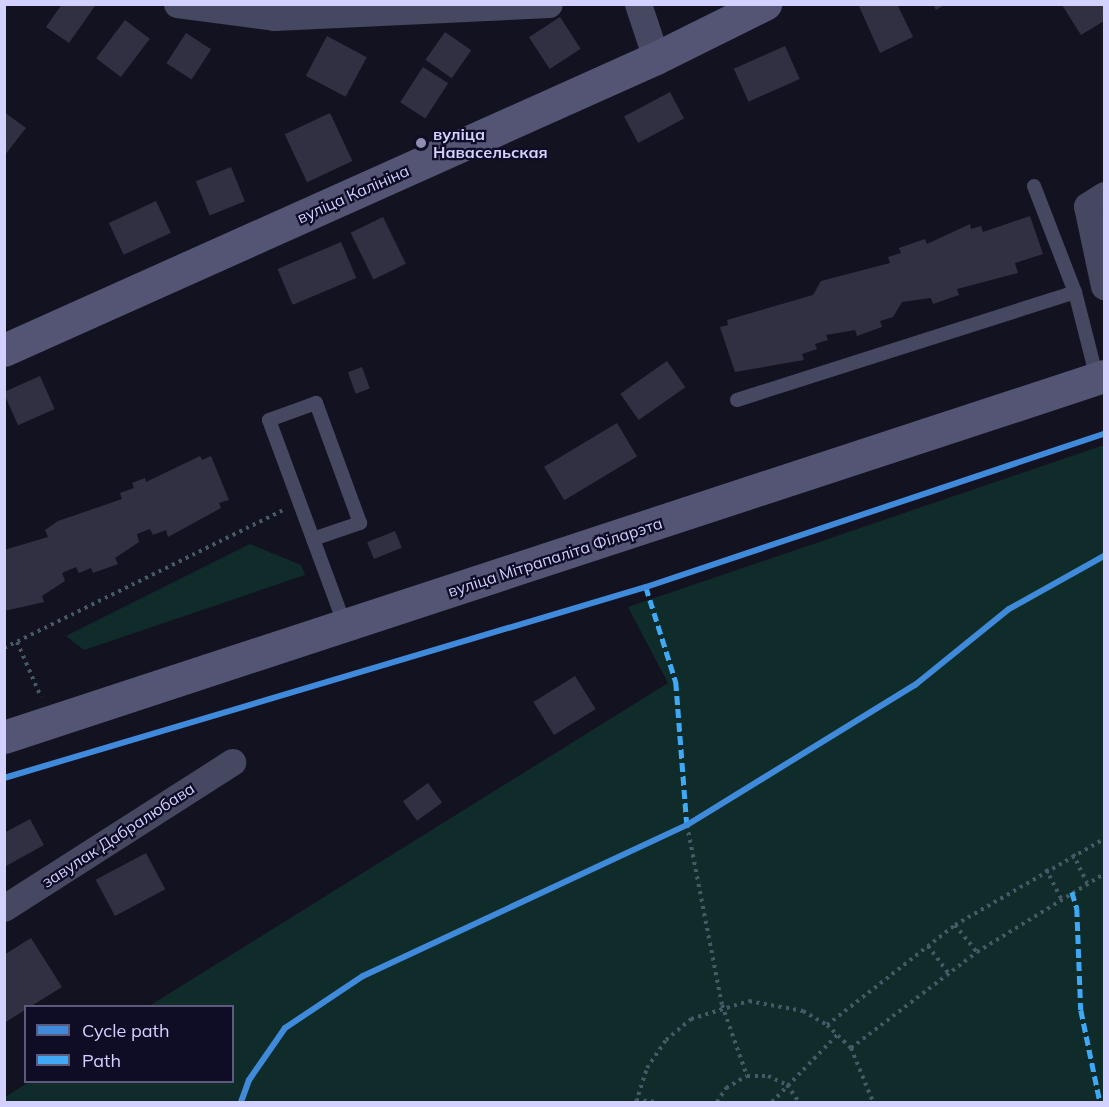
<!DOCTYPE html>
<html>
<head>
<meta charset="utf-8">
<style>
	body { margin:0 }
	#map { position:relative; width:1109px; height:1107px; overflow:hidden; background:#131220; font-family:Mulish,sans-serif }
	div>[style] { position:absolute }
	.green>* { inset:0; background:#102c2a }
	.building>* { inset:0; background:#313042; transform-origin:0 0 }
	.path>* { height:4px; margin-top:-2px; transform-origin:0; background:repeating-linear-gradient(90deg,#465967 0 3px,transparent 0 7.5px) }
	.lane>* { height:14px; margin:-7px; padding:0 7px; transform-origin:7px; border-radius:7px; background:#464861 }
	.street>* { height:27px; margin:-13.5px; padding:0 13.5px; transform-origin:13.5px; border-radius:13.5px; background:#464861 }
	.secondary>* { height:33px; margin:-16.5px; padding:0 16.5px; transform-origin:16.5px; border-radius:16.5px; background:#545574 }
	.quiet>* { height:4.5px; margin-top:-2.25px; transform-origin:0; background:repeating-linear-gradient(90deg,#3fa9f5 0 9px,transparent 0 13.5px) }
	.cycleway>* { height:6px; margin:-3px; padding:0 3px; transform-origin:3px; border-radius:3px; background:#408adc }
	.dots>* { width:16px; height:16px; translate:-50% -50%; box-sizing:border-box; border:3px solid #0f0c26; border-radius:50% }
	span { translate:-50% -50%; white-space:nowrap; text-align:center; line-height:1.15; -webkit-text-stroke:4.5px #0f0c26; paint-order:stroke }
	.poi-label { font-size:16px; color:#d2d1ff; font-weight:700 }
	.left { translate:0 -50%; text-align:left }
	.street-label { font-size:16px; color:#d2d1ff }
	.frame { position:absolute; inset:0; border:6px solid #d2d1ff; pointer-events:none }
	.legend { position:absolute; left:24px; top:1005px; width:210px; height:78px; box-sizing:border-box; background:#0f0c26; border:2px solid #5d5b7d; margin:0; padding:8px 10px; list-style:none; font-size:18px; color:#d2d1ff }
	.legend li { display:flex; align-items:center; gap:12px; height:30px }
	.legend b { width:30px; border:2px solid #5d5b7d }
</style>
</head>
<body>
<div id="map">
	<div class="green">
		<div style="clip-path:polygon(1104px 445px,1104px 1102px,5px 1102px,5px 1097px,29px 1082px,232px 1082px,232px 1006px,149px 1006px,668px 683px,628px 607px)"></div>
		<div style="clip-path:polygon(250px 544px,301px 565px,305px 575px,84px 650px,66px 636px)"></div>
	</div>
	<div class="building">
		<div style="clip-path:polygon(62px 4px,95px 6px,69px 43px,46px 27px)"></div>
		<div style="clip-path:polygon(858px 4px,897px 4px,913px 37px,880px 53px)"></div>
		<div style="clip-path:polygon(933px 4px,946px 4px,936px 10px)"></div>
		<div style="clip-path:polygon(1062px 5px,1104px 5px,1104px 21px,1081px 35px)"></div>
		<div style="left:560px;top:17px;width:38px;height:37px;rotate:57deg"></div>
		<div style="left:125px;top:20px;width:31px;height:48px;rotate:37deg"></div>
		<div style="left:445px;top:32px;width:32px;height:34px;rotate:35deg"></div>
		<div style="left:186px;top:33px;width:30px;height:36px;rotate:33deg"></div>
		<div style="left:327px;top:36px;width:45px;height:45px;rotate:28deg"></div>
		<div style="left:785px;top:46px;width:36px;height:56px;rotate:66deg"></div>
		<div style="left:423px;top:67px;width:30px;height:42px;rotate:33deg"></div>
		<div style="left:670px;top:92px;width:30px;height:52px;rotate:62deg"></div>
		<div style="clip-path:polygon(4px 112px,26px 128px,4px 156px)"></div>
		<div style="left:330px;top:113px;width:53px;height:50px;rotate:65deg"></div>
		<div style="left:231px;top:167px;width:37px;height:38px;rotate:68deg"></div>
		<div style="left:156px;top:201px;width:35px;height:52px;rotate:65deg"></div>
		<div style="clip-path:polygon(1030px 216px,1043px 254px,1015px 263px,1018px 273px,957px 289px,959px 295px,933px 304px,931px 298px,902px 302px,893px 317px,880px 321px,882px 327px,857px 336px,855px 330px,826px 335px,828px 340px,815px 344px,817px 349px,802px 354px,804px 360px,735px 372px,720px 327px,728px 325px,727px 320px,813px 295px,821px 281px,890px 263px,888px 257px,901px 253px,899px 248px,925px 239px,927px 244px,970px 224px,971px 229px,981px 226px,983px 232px)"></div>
		<div style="left:383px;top:217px;width:52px;height:36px;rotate:64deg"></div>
		<div style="left:341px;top:242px;width:39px;height:69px;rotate:67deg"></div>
		<div style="left:667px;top:361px;width:32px;height:57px;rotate:55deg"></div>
		<div style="left:362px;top:367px;width:23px;height:15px;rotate:70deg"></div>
		<div style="left:40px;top:376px;width:36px;height:40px;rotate:66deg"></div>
		<div style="left:617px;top:423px;width:39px;height:85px;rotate:59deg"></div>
		<div style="clip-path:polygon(200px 456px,202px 460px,211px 456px,229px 500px,219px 503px,221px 508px,168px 537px,166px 530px,153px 535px,150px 529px,137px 534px,139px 542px,115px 558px,118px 564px,93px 573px,91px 568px,79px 573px,76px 567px,62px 573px,65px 581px,42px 596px,44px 602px,4px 611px,4px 550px,48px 537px,45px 530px,58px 521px,122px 499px,120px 493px,134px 488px,132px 483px,145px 478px,146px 482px)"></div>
		<div style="left:395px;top:531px;width:18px;height:30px;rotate:68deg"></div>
		<div style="left:575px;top:676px;width:39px;height:49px;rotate:58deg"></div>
		<div style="left:428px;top:783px;width:24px;height:31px;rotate:54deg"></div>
		<div style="clip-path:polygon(30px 819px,44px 845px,6px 866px,4px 833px)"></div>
		<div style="left:146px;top:853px;width:41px;height:57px;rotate:62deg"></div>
		<div style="clip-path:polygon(31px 938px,62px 987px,4px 1023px,4px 955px)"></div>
	</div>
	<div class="path">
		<div style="left:17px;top:642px;width:60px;rotate:66.4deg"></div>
		<div style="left:4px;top:648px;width:311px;rotate:-26.3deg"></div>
		<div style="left:4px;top:778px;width:670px;rotate:-16.57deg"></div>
		<div style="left:646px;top:587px;width:483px;rotate:-18.5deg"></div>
		<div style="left:687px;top:825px;width:183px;rotate:79deg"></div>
		<div style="left:722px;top:1005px;width:75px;rotate:70.6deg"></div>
		<div style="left:1073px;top:854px;width:32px;rotate:64deg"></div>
		<div style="left:1046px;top:869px;width:33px;rotate:63deg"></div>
		<div style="left:955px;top:925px;width:35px;rotate:51deg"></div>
		<div style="left:928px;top:946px;width:35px;rotate:53deg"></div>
		<div style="left:827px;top:1025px;width:162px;rotate:-38deg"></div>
		<div style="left:955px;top:925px;width:172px;rotate:-30deg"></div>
		<div style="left:851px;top:1048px;width:158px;rotate:-37.3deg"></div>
		<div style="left:977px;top:952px;width:149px;rotate:-31.6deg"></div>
		<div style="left:636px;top:1100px;width:22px;rotate:5deg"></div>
		<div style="left:636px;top:1102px;width:36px;rotate:-72deg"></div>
		<div style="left:647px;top:1068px;width:34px;rotate:-56deg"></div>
		<div style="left:666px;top:1040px;width:33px;rotate:-40deg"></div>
		<div style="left:691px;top:1019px;width:61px;rotate:-17.2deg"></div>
		<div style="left:749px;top:1001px;width:55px;rotate:10.5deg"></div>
		<div style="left:803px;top:1011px;width:28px;rotate:30deg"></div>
		<div style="left:827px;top:1025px;width:33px;rotate:44deg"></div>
		<div style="left:851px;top:1048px;width:58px;rotate:67.8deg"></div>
		<div style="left:717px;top:1102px;width:17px;rotate:-57deg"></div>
		<div style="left:726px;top:1088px;width:24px;rotate:-30deg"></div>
		<div style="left:747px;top:1076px;width:21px"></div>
		<div style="left:768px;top:1076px;width:21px;rotate:25deg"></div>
		<div style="left:787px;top:1085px;width:21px;rotate:55deg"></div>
		<div style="left:772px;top:1102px;width:95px;rotate:-45.9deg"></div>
	</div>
	<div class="lane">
		<div style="left:1034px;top:186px;width:114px;rotate:68.9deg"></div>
		<div style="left:1075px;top:292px;width:89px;rotate:75.7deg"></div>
		<div style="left:737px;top:400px;width:355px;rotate:-17.7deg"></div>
		<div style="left:313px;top:539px;width:50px;rotate:-18.8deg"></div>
		<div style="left:360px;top:523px;width:128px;rotate:-110.1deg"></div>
		<div style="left:316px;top:403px;width:50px;rotate:160.1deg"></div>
		<div style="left:269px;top:420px;width:220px;rotate:69.7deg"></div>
	</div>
	<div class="street">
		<div style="left:177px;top:4px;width:98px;rotate:7.6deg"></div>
		<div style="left:274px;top:17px;width:275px;rotate:-2.7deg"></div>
		<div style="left:638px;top:4px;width:57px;rotate:71.6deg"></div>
		<div style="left:1104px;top:195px;width:20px;rotate:147deg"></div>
		<div style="left:1087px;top:206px;width:82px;rotate:78deg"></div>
		<div style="left:4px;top:908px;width:271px;rotate:-32.6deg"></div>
	</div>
	<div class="secondary">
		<div style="left:4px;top:350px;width:714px;rotate:-24.13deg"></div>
		<div style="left:656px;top:58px;width:122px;rotate:-26.4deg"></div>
		<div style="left:4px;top:737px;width:1158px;rotate:-18.17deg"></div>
	</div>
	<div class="quiet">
		<div style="left:646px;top:587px;width:100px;rotate:72.5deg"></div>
		<div style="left:676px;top:682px;width:143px;rotate:85.6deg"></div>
		<div style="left:1072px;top:892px;width:17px;rotate:73deg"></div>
		<div style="left:1077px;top:908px;width:102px;rotate:87.8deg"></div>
		<div style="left:1081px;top:1010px;width:94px;rotate:78.3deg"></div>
	</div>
	<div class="cycleway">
		<div style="left:4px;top:778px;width:670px;rotate:-16.57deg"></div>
		<div style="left:646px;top:587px;width:483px;rotate:-18.5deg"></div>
		<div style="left:241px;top:1102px;width:23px;rotate:-70deg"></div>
		<div style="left:249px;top:1080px;width:63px;rotate:-55.3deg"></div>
		<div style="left:285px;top:1028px;width:94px;rotate:-33.7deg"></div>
		<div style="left:363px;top:976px;width:357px;rotate:-25deg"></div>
		<div style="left:687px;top:825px;width:268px;rotate:-31.6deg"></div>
		<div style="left:915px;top:685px;width:121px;rotate:-39deg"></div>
		<div style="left:1009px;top:609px;width:109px;rotate:-29.2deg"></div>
	</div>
	<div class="dots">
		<div style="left:421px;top:143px;background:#8f8eb1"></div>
	</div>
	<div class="poi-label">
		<span class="left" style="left:433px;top:143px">вуліца<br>Навасельская</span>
	</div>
	<div class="street-label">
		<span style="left:353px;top:194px;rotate:-24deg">вуліца Калініна</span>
		<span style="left:555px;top:557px;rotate:-18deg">вуліца Мітрапаліта Філарэта</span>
		<span style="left:118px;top:835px;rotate:-33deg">завулак Дабралюбава</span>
	</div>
	<div class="frame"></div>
	<ul class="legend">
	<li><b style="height:8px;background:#408adc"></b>Cycle path</li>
	<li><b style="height:8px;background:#3fa9f5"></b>Path</li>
	</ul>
</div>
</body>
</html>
